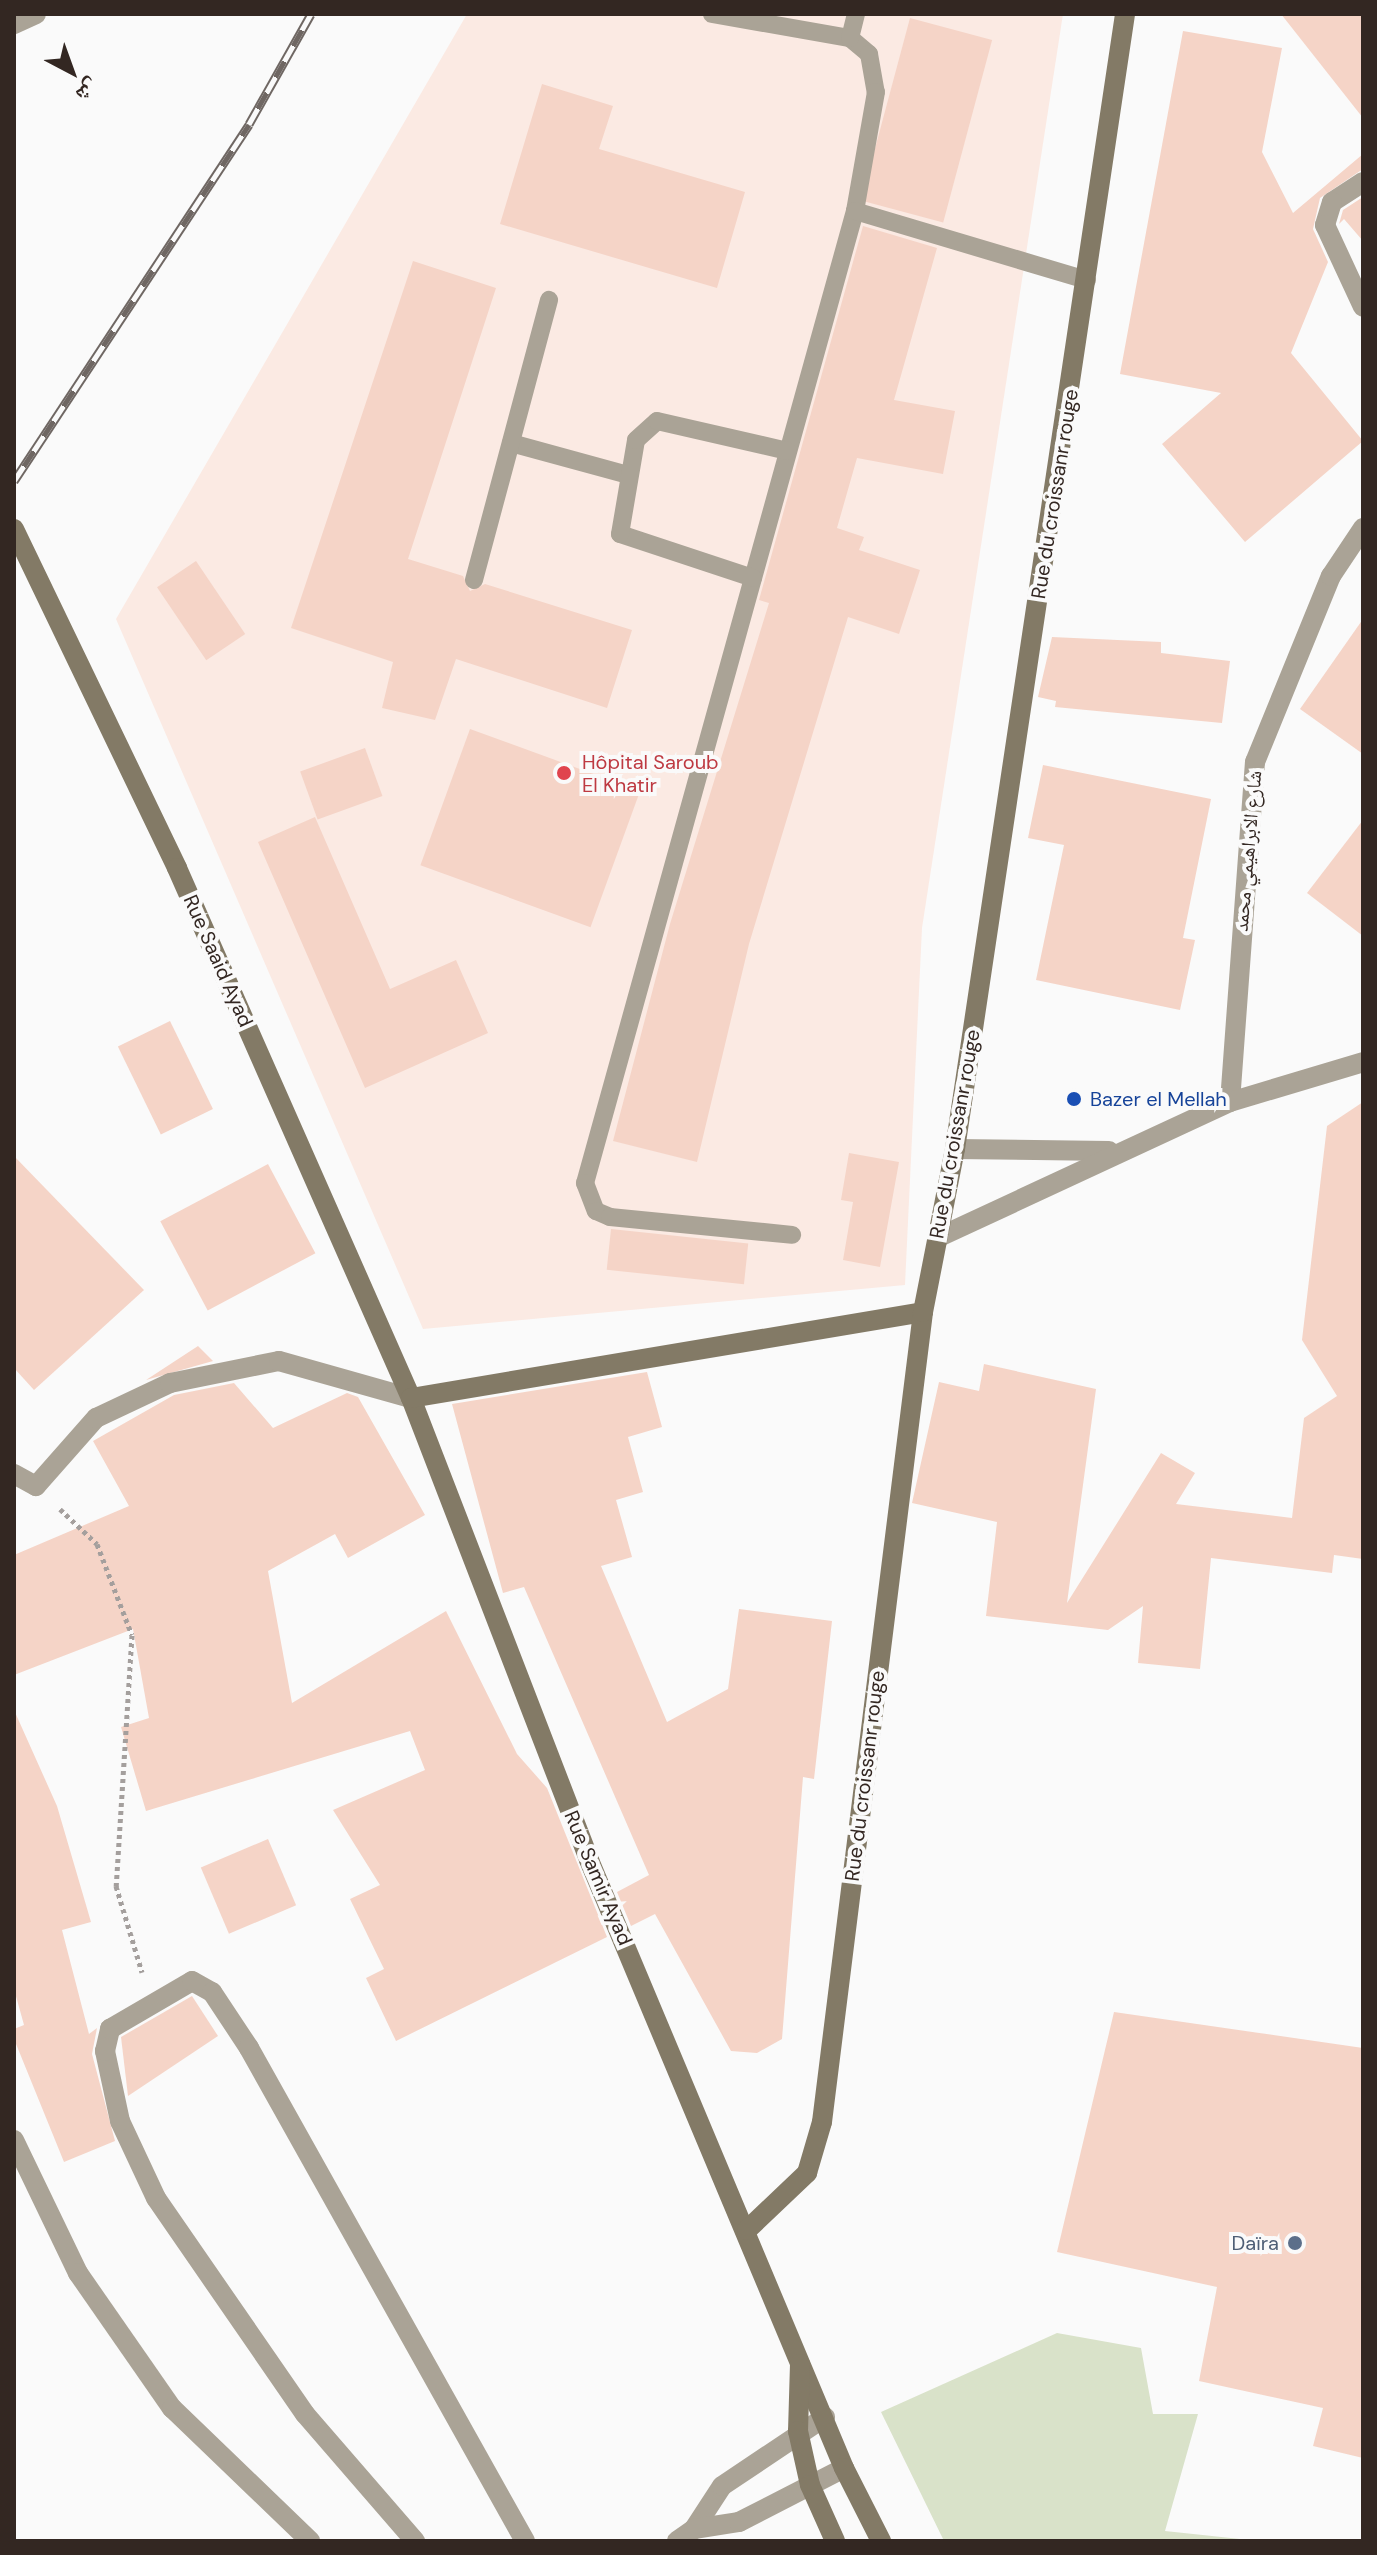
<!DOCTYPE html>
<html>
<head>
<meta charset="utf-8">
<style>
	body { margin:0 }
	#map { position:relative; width:1377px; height:2555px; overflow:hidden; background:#fafafa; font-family:"DM Sans","Noto Naskh Arabic",sans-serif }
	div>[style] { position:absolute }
	.built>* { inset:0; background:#fbeae3 }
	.green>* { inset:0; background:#d9e2c9 }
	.building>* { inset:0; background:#f5d4c7; transform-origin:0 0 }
	.path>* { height:5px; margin-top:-2.5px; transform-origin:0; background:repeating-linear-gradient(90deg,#a49f9d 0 4px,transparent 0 8px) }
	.lane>* { height:18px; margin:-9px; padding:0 9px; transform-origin:9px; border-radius:9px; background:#aaa396 }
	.street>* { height:20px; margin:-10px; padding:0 10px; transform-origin:10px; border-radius:10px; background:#aaa396 }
	.secondary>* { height:20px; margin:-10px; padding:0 10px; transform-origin:10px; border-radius:10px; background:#837a66 }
	.rail>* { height:9px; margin-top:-4.5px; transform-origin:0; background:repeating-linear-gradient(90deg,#fafafa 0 18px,#6f6763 0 36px); box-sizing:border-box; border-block:2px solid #6f6763 }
	.dots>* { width:22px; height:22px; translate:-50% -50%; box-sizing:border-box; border:4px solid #fafafa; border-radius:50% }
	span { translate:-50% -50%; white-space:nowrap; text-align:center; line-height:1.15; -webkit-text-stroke:8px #fafafa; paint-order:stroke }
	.street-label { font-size:20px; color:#332722 }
	.health-label { font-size:20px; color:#be3a42 }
	.left { translate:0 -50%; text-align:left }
	.transit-label { font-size:20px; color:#164399 }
	.service-label { font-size:20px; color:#4e5e75 }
	.right { translate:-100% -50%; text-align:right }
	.frame { position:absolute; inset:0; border:16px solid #332722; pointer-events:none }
	.north { position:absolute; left:32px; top:32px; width:80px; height:80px; -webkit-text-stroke:6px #fafafa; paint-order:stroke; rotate:139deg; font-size:22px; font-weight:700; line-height:32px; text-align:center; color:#332722 }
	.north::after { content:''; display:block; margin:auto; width:28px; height:36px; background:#332722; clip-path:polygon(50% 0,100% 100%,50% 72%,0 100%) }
</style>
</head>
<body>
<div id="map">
	<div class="built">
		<div style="clip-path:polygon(467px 14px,1063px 14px,922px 928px,905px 1285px,423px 1329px,116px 619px)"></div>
	</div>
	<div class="green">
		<div style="clip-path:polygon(1057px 2333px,1141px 2348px,1153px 2414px,1198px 2414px,1165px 2531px,1259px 2541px,944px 2541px,881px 2412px)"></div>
	</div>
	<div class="building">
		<div style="clip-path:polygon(1281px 14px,1363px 14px,1363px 118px)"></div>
		<div style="left:910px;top:18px;width:85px;height:189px;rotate:15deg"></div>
		<div style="clip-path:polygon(1183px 31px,1282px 48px,1262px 152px,1293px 213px,1363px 154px,1363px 169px,1320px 198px,1313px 229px,1328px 262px,1291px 353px,1363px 441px,1245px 542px,1162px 444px,1221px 393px,1120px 374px)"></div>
		<div style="clip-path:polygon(542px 84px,613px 106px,599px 149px,745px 192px,717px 288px,500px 224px)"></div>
		<div style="clip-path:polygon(1363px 197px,1363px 241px,1344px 219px,1339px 224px,1343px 210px)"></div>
		<div style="clip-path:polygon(863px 226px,937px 248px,894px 400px,955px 411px,943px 474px,857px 458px,837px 528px,864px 537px,859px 550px,920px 570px,899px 634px,848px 617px,749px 944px,697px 1162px,613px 1141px,670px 924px,769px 603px,759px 600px)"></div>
		<div style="clip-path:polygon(413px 261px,496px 288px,408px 559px,463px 576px,470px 591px,485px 584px,632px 630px,607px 708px,456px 659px,435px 720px,382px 708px,393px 662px,291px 628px)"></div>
		<div style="left:196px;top:561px;width:88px;height:47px;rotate:56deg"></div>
		<div style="clip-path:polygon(1363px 619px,1363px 754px,1300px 709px)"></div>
		<div style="clip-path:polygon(1052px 637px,1161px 642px,1161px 653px,1230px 661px,1222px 723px,1055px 707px,1056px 701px,1038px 697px)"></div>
		<div style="left:470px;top:729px;width:181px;height:145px;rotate:20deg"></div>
		<div style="left:365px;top:748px;width:51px;height:69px;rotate:70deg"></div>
		<div style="clip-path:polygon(1043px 765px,1211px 799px,1183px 938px,1195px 940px,1180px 1010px,1036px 980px,1064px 845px,1028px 838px)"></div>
		<div style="clip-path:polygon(315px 817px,390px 989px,456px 960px,488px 1033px,365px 1088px,258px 842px)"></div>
		<div style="clip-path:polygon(1363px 820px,1363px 936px,1307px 893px)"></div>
		<div style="left:170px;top:1021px;width:98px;height:58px;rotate:64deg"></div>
		<div style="clip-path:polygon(1363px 1102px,1363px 1559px,1334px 1555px,1332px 1573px,1211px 1558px,1200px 1669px,1138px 1663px,1143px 1606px,1108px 1630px,986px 1616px,997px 1522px,912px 1503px,939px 1382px,979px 1391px,984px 1364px,1096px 1389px,1067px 1603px,1161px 1453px,1195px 1473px,1176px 1504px,1292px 1518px,1304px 1418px,1337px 1396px,1302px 1340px,1327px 1126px)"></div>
		<div style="clip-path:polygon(849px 1153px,899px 1162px,880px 1267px,843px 1260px,853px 1202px,841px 1200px)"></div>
		<div style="clip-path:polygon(14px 1156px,144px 1290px,34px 1390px,14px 1368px)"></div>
		<div style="left:268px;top:1164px;width:101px;height:122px;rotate:62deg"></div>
		<div style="left:611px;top:1229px;width:138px;height:41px;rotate:6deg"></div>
		<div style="clip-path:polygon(198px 1346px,213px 1361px,146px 1380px)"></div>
		<div style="clip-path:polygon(647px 1372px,662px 1427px,628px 1437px,643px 1492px,616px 1500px,632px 1557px,601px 1566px,667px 1722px,728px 1689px,739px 1609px,832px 1621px,814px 1779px,803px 1777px,782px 2039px,757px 2053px,731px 2051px,655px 1914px,631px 1926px,617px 1892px,649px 1875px,524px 1587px,503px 1593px,452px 1404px)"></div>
		<div style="clip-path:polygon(234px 1383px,273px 1428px,347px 1393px,358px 1397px,425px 1515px,348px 1558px,335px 1534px,268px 1571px,292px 1703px,446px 1611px,517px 1754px,547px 1788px,607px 1937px,396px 2041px,366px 1978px,384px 1969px,350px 1899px,380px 1885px,333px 1810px,425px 1770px,410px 1731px,146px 1811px,121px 1727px,149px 1718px,133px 1629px,14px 1675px,14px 1555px,129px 1506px,93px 1441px,174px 1395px)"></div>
		<div style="clip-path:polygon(14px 1710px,57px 1806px,91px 1922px,62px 1930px,89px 2034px,97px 2028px,92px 2054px,115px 2141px,64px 2162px,14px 2039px,14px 2029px,24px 2025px,14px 1989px)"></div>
		<div style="left:268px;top:1839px;width:72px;height:73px;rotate:67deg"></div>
		<div style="clip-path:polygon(192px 1996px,218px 2036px,128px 2096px,121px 2037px)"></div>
		<div style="clip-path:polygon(1114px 2012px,1363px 2048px,1363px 2458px,1313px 2446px,1323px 2408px,1199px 2381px,1217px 2287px,1057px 2252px)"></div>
	</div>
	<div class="path">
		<div style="left:60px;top:1509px;width:51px;rotate:43.4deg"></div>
		<div style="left:97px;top:1544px;width:97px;rotate:69deg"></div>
		<div style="left:132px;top:1635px;width:252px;rotate:93.6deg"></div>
		<div style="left:116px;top:1886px;width:90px;rotate:73.2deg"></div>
	</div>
	<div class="lane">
		<div style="left:712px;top:14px;width:140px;rotate:9.9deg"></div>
		<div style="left:850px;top:38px;width:25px;rotate:40deg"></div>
		<div style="left:869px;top:54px;width:39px;rotate:80deg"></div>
		<div style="left:876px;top:92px;width:121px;rotate:100deg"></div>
		<div style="left:855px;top:211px;width:1009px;rotate:105.52deg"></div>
		<div style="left:585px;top:1183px;width:30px;rotate:69deg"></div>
		<div style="left:596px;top:1211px;width:15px;rotate:23deg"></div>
		<div style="left:610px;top:1217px;width:183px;rotate:5.6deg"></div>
		<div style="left:850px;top:38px;width:25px;rotate:-76deg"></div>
		<div style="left:855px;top:211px;width:242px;rotate:16.6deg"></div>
		<div style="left:511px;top:443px;width:121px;rotate:15.3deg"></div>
		<div style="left:753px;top:578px;width:140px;rotate:-161.7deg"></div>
		<div style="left:620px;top:534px;width:95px;rotate:-80.3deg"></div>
		<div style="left:636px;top:440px;width:28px;rotate:-42deg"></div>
		<div style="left:657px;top:421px;width:134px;rotate:12.9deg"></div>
		<div style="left:474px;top:580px;width:290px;rotate:-75deg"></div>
	</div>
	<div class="street">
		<div style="left:14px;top:24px;width:24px;rotate:-24deg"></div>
		<div style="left:1363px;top:182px;width:37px;rotate:147deg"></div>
		<div style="left:1332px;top:202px;width:24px;rotate:107deg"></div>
		<div style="left:1325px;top:225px;width:90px;rotate:65.1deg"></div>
		<div style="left:1230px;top:1102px;width:341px;rotate:-85.8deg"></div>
		<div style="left:1255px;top:762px;width:201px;rotate:-67.8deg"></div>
		<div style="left:1331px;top:576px;width:58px;rotate:-56.3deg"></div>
		<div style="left:955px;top:1149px;width:154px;rotate:0.7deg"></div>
		<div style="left:937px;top:1238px;width:323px;rotate:-24.9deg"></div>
		<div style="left:1230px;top:1102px;width:139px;rotate:-16.7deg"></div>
		<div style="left:14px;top:1474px;width:25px;rotate:29deg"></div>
		<div style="left:36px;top:1486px;width:91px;rotate:-48.6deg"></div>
		<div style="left:96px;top:1418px;width:82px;rotate:-25.3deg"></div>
		<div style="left:170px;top:1383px;width:111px;rotate:-11.4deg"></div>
		<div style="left:279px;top:1361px;width:137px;rotate:15.7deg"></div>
		<div style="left:14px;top:2140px;width:148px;rotate:64.3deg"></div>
		<div style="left:78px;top:2273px;width:165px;rotate:55.2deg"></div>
		<div style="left:172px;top:2408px;width:192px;rotate:43.9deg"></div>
		<div style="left:694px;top:2529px;width:51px;rotate:-56.9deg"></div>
		<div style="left:722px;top:2486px;width:124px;rotate:-33.8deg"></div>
		<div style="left:415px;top:2541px;width:168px;rotate:-130.9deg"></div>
		<div style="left:305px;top:2414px;width:262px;rotate:-124.6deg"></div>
		<div style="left:156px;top:2198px;width:85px;rotate:-115.1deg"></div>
		<div style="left:120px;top:2121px;width:72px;rotate:-102.1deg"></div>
		<div style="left:105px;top:2051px;width:23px;rotate:-77deg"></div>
		<div style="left:110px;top:2029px;width:95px;rotate:-30.3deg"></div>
		<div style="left:192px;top:1981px;width:23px;rotate:29deg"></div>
		<div style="left:212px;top:1992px;width:67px;rotate:56.5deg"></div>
		<div style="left:249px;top:2048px;width:565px;rotate:60.76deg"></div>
		<div style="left:677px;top:2541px;width:21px;rotate:-35deg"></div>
		<div style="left:694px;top:2529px;width:46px;rotate:-8.8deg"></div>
		<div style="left:739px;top:2522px;width:118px;rotate:-27.2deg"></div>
	</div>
	<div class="secondary">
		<div style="left:14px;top:529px;width:376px;rotate:64.3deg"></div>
		<div style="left:177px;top:868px;width:579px;rotate:66.18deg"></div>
		<div style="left:411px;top:1398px;width:495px;rotate:68.9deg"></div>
		<div style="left:589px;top:1860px;width:659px;rotate:67.25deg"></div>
		<div style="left:844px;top:2468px;width:82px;rotate:63.1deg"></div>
		<div style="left:411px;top:1398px;width:519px;rotate:-9.53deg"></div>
		<div style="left:747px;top:2230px;width:83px;rotate:-43.5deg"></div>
		<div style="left:807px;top:2173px;width:53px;rotate:-73.6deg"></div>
		<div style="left:822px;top:2122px;width:816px;rotate:-82.89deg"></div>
		<div style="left:923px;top:1312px;width:166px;rotate:-78.9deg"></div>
		<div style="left:955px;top:1149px;width:1148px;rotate:-81.48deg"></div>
		<div style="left:800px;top:2364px;width:67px;rotate:91.7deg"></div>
		<div style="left:798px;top:2431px;width:55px;rotate:77.5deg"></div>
		<div style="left:810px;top:2485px;width:61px;rotate:65.9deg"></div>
	</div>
	<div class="rail">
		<div style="left:14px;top:481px;width:427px;rotate:-56.6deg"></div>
		<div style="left:249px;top:124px;width:126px;rotate:-60.6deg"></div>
	</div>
	<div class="dots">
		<div style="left:564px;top:773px;background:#e0444e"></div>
		<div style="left:1074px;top:1099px;background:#1a4fb4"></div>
		<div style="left:1295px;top:2243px;background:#5c6f8a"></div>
	</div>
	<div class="street-label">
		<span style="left:1055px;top:494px;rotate:-81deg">Rue du croissanr rouge</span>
		<span style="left:1248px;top:851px;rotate:-85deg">شارع الابراهيمي محمد</span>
		<span style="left:218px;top:961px;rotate:66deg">Rue Saaid Ayad</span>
		<span style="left:955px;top:1134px;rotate:-80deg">Rue du croissanr rouge</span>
		<span style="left:865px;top:1776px;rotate:-83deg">Rue du croissanr rouge</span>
		<span style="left:598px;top:1878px;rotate:67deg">Rue Samir Ayad</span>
	</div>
	<div class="health-label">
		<span class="left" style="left:582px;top:774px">Hôpital Saroub<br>El Khatir</span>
	</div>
	<div class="transit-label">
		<span class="left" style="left:1090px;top:1099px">Bazer el Mellah</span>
	</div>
	<div class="service-label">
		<span class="right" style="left:1279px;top:2243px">Daïra</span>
	</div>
	<div class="frame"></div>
	<div class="north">ش</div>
</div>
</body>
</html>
